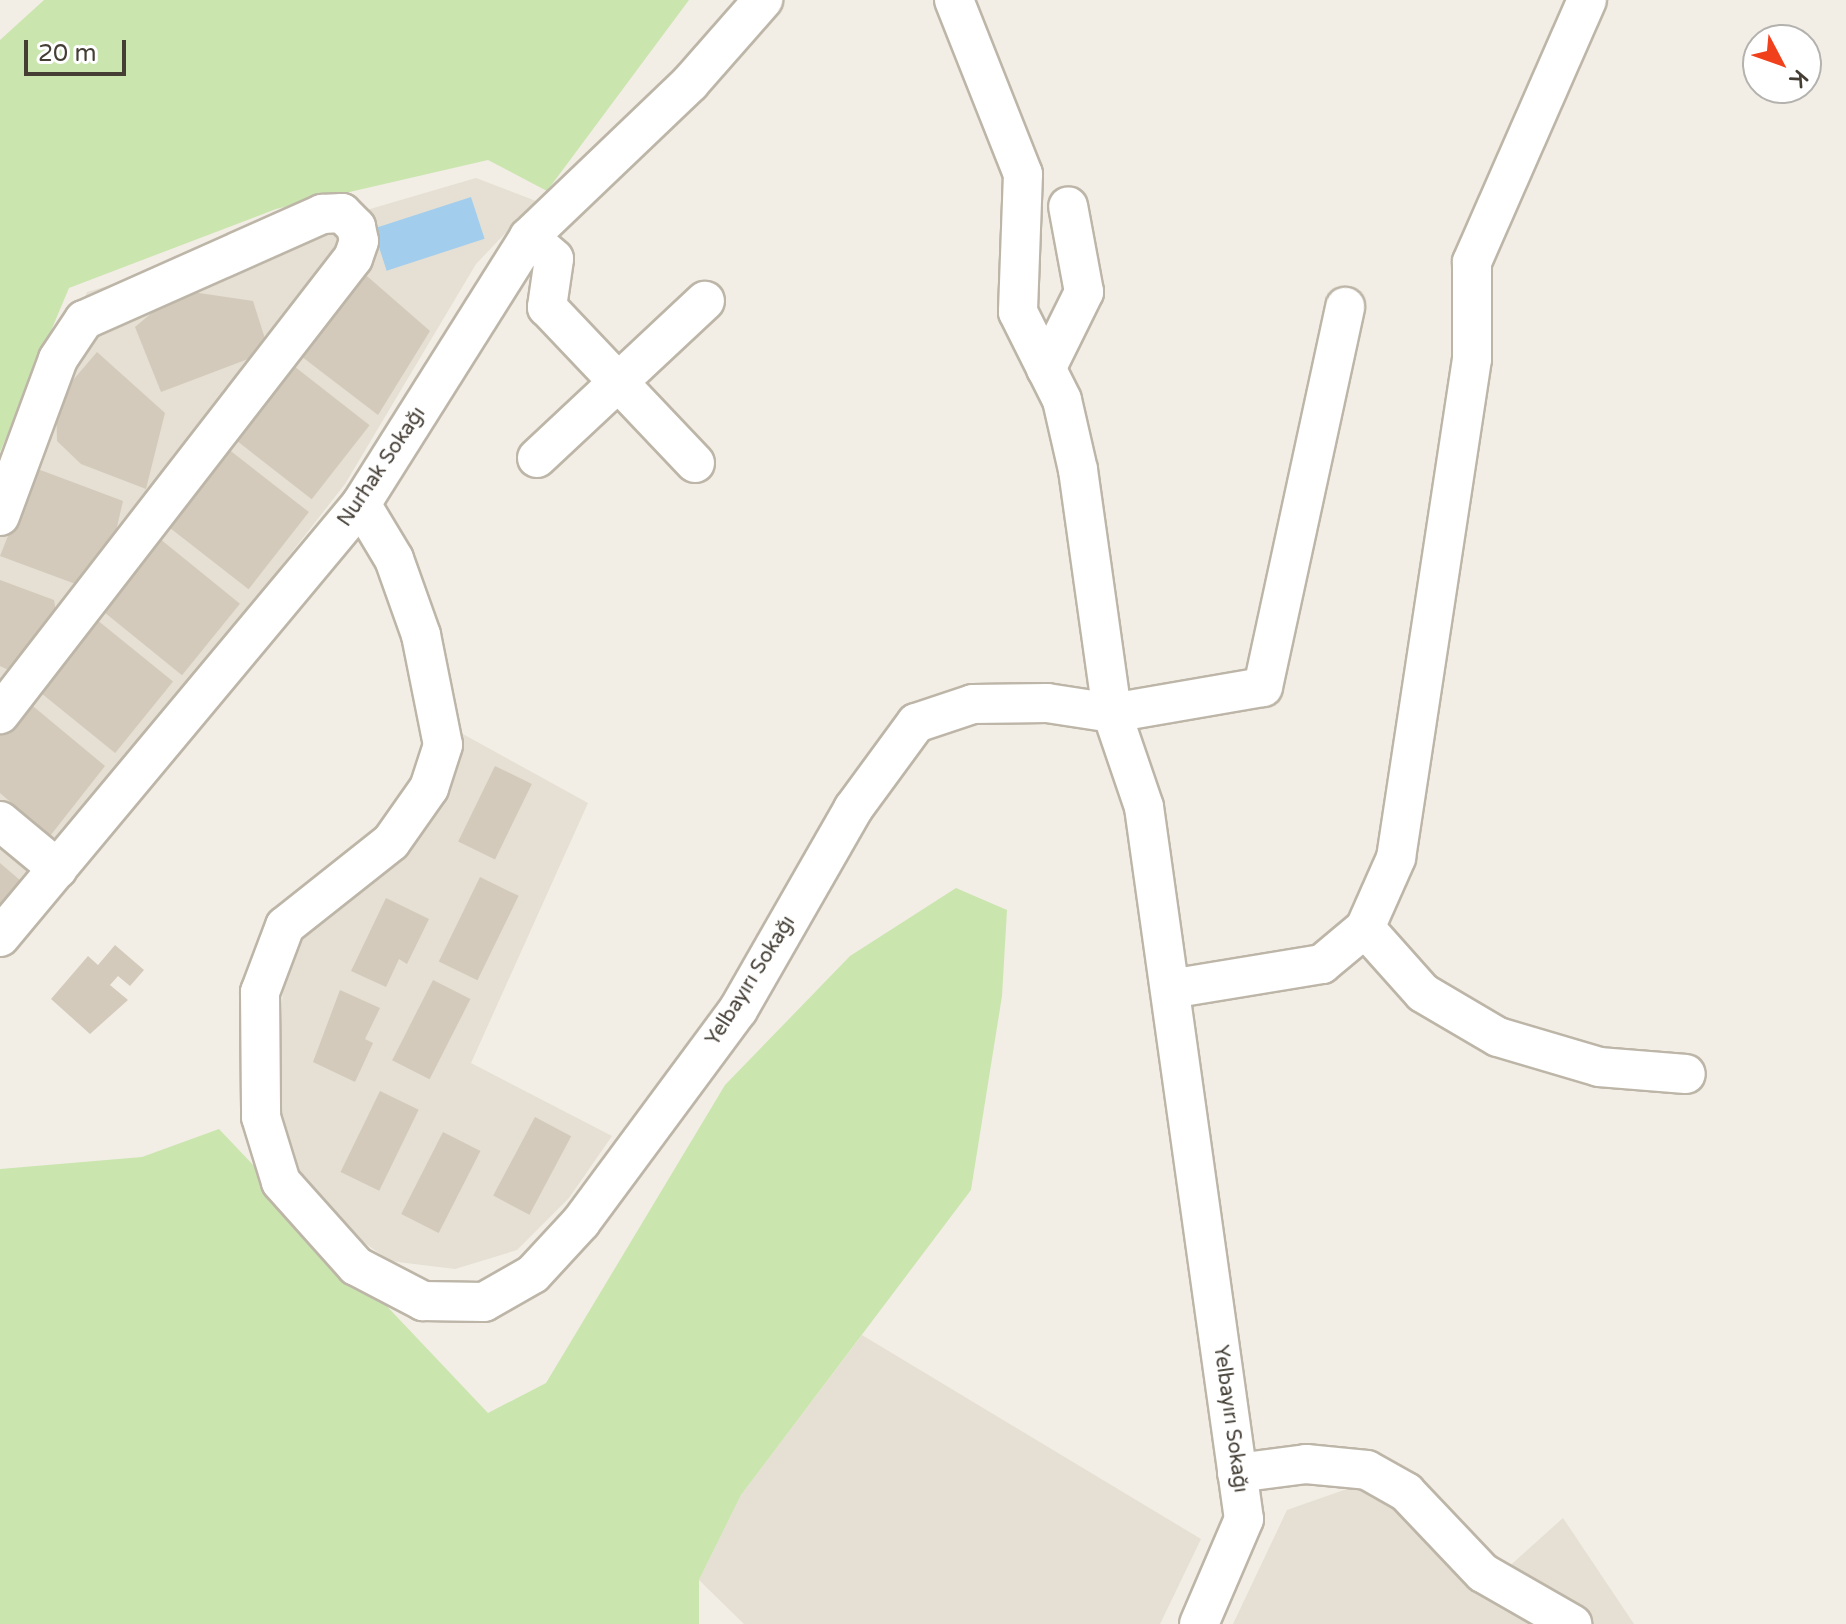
<!DOCTYPE html>
<html>
<head>
<meta charset="utf-8">
<style>
	body { margin:0 }
	#map { position:relative; width:1846px; height:1624px; overflow:hidden; background:#f2eee5; font-family:"Varela Round",sans-serif }
	div>[style] { position:absolute }
	.residential>* { inset:0; background:#e5e0d3 }
	.green>* { inset:0; background:#cbe5af }
	.water>* { inset:0; background:#a3cded; transform-origin:0 0 }
	.building>* { inset:0; background:#d3cabb; transform-origin:0 0 }
	.roads { filter:drop-shadow(2px 0 #bdb6a8) drop-shadow(-2px 0 #bdb6a8) drop-shadow(0 2px #bdb6a8) drop-shadow(0 -2px #bdb6a8) }
	.street>* { height:38px; margin:-19px; padding:0 19px; transform-origin:19px; border-radius:19px; background:#fff }
	span { translate:-50% -50%; white-space:nowrap; text-align:center; line-height:1.15; -webkit-text-stroke:6px #fff; paint-order:stroke }
	.street-label { font-size:20px; color:#443e35 }
	.north { position:absolute; left:1742px; top:24px; width:80px; height:80px; box-sizing:border-box; background:#fff; border:2px solid #b4b2ae; border-radius:50%; rotate:131deg; font-size:22px; font-weight:700; line-height:32px; text-align:center; color:#443e35 }
	.north::after { content:''; display:block; margin:auto; width:28px; height:36px; background:#f1411c; clip-path:polygon(50% 0,100% 100%,50% 72%,0 100%) }
	.scale { position:absolute; left:24px; top:40px; width:102px; height:36px; box-sizing:border-box; border:4px solid #443e35; border-top:0; padding-left:10px; font-size:24px; line-height:28px; white-space:nowrap; color:#443e35; -webkit-text-stroke:6px #fff; paint-order:stroke }
</style>
</head>
<body>
<div id="map">
	<div class="residential">
		<div style="clip-path:polygon(476px 178px,536px 201px,476px 264px,345px 484px,122px 770px,0 912px,0 500px,87px 292px)"></div>
		<div style="clip-path:polygon(461px 733px,588px 803px,471px 1063px,612px 1136px,569px 1198px,517px 1250px,455px 1269px,390px 1261px,321px 1212px,289px 1165px,278px 1087px,283px 983px,299px 938px,443px 795px)"></div>
		<div style="clip-path:polygon(862px 1335px,1201px 1539px,1160px 1624px,744px 1624px,699px 1580px,741px 1495px)"></div>
		<div style="clip-path:polygon(1381px 1477px,1484px 1589px,1563px 1518px,1634px 1624px,1233px 1624px,1287px 1510px)"></div>
	</div>
	<div class="green">
		<div style="clip-path:polygon(44px 0,689px 0,547px 191px,488px 160px,276px 209px,69px 288px,0 452px,0 40px)"></div>
		<div style="clip-path:polygon(956px 888px,1007px 910px,1002px 996px,971px 1190px,741px 1495px,699px 1580px,699px 1624px,0 1624px,0 1169px,142px 1157px,219px 1129px,488px 1413px,546px 1383px,725px 1085px,850px 956px)"></div>
	</div>
	<div class="water">
		<div style="left:471px;top:197px;width:44px;height:103px;rotate:72deg"></div>
	</div>
	<div class="building">
		<div style="clip-path:polygon(360px 270px,430px 331px,378px 415px,297px 353px)"></div>
		<div style="clip-path:polygon(179px 290px,253px 301px,269px 351px,161px 392px,135px 327px)"></div>
		<div style="clip-path:polygon(97px 352px,165px 413px,146px 489px,81px 464px,57px 441px,56px 400px)"></div>
		<div style="left:290px;top:363px;width:101px;height:94px;rotate:38deg"></div>
		<div style="left:223px;top:445px;width:109px;height:98px;rotate:38deg"></div>
		<div style="clip-path:polygon(35px 468px,123px 501px,111px 553px,81px 586px,0 556px)"></div>
		<div style="left:149px;top:530px;width:117px;height:92px;rotate:39deg"></div>
		<div style="clip-path:polygon(0 580px,54px 600px,58px 623px,19px 675px,0 666px)"></div>
		<div style="left:86px;top:611px;width:112px;height:92px;rotate:39deg"></div>
		<div style="clip-path:polygon(22px 697px,105px 766px,50px 836px,0 793px,0 722px)"></div>
		<div style="left:495px;top:766px;width:41px;height:84px;rotate:26deg"></div>
		<div style="clip-path:polygon(0 863px,21px 881px,0 908px)"></div>
		<div style="left:480px;top:877px;width:43px;height:94px;rotate:26deg"></div>
		<div style="clip-path:polygon(386px 898px,429px 919px,407px 964px,399px 959px,386px 987px,351px 971px)"></div>
		<div style="clip-path:polygon(115px 945px,144px 970px,130px 986px,118px 976px,110px 985px,128px 1000px,90px 1034px,51px 999px,88px 956px,98px 965px)"></div>
		<div style="left:433px;top:980px;width:42px;height:90px;rotate:27deg"></div>
		<div style="clip-path:polygon(340px 990px,380px 1008px,365px 1039px,373px 1043px,355px 1082px,313px 1062px)"></div>
		<div style="left:380px;top:1091px;width:43px;height:90px;rotate:26deg"></div>
		<div style="left:535px;top:1117px;width:41px;height:89px;rotate:28deg"></div>
		<div style="left:443px;top:1132px;width:42px;height:92px;rotate:27deg"></div>
	</div>
	<div class="roads">
		<div class="street">
			<div style="left:954px;top:0;width:187px;rotate:68.4deg"></div>
			<div style="left:1023px;top:174px;width:138px;rotate:92.1deg"></div>
			<div style="left:1018px;top:312px;width:98px;rotate:63.4deg"></div>
			<div style="left:1062px;top:400px;width:72px;rotate:77.1deg"></div>
			<div style="left:1078px;top:470px;width:245px;rotate:82deg"></div>
			<div style="left:1112px;top:713px;width:153px;rotate:-9.8deg"></div>
			<div style="left:1263px;top:687px;width:389px;rotate:-77.8deg"></div>
			<div style="left:529px;top:237px;width:33px;rotate:41deg"></div>
			<div style="left:554px;top:259px;width:49px;rotate:98.3deg"></div>
			<div style="left:547px;top:307px;width:215px;rotate:46.5deg"></div>
			<div style="left:1046px;top:369px;width:86px;rotate:-63.7deg"></div>
			<div style="left:1084px;top:292px;width:87px;rotate:-100.5deg"></div>
			<div style="left:537px;top:458px;width:230px;rotate:-43.1deg"></div>
			<div style="left:361px;top:504px;width:64px;rotate:59deg"></div>
			<div style="left:394px;top:559px;width:81px;rotate:70.4deg"></div>
			<div style="left:421px;top:635px;width:112px;rotate:78.7deg"></div>
			<div style="left:443px;top:745px;width:45px;rotate:108deg"></div>
			<div style="left:429px;top:788px;width:66px;rotate:125.1deg"></div>
			<div style="left:391px;top:842px;width:135px;rotate:141.6deg"></div>
			<div style="left:285px;top:926px;width:71px;rotate:110.7deg"></div>
			<div style="left:260px;top:992px;width:125px;rotate:89.5deg"></div>
			<div style="left:261px;top:1117px;width:68px;rotate:72.9deg"></div>
			<div style="left:281px;top:1182px;width:113px;rotate:48.2deg"></div>
			<div style="left:356px;top:1266px;width:76px;rotate:27.6deg"></div>
			<div style="left:423px;top:1301px;width:61px;rotate:0.9deg"></div>
			<div style="left:484px;top:1302px;width:56px;rotate:-29.7deg"></div>
			<div style="left:533px;top:1274px;width:71px;rotate:-47.3deg"></div>
			<div style="left:581px;top:1222px;width:264px;rotate:-53.5deg"></div>
			<div style="left:738px;top:1010px;width:232px;rotate:-60.2deg"></div>
			<div style="left:853px;top:809px;width:107px;rotate:-53.8deg"></div>
			<div style="left:916px;top:723px;width:60px;rotate:-18.4deg"></div>
			<div style="left:973px;top:704px;width:74px;rotate:-0.8deg"></div>
			<div style="left:1047px;top:703px;width:66px;rotate:8.7deg"></div>
			<div style="left:1112px;top:713px;width:99px;rotate:71.2deg"></div>
			<div style="left:1144px;top:807px;width:719px;rotate:82.01deg"></div>
			<div style="left:1244px;top:1519px;width:114px;rotate:113.2deg"></div>
			<div style="left:0;top:516px;width:167px;rotate:-69.7deg"></div>
			<div style="left:58px;top:359px;width:47px;rotate:-56.3deg"></div>
			<div style="left:84px;top:320px;width:261px;rotate:-24deg"></div>
			<div style="left:322px;top:214px;width:20px;rotate:-3deg"></div>
			<div style="left:342px;top:213px;width:20px;rotate:45deg"></div>
			<div style="left:356px;top:227px;width:14px;rotate:78deg"></div>
			<div style="left:359px;top:241px;width:18px;rotate:109deg"></div>
			<div style="left:353px;top:258px;width:577px;rotate:127.74deg"></div>
			<div style="left:0;top:821px;width:75px;rotate:39.6deg"></div>
			<div style="left:1365px;top:928px;width:87px;rotate:48.3deg"></div>
			<div style="left:1423px;top:993px;width:87px;rotate:30.4deg"></div>
			<div style="left:1498px;top:1037px;width:105px;rotate:16.5deg"></div>
			<div style="left:1599px;top:1067px;width:87px;rotate:4.6deg"></div>
			<div style="left:0;top:937px;width:564px;rotate:-50.18deg"></div>
			<div style="left:361px;top:504px;width:315px;rotate:-57.8deg"></div>
			<div style="left:529px;top:237px;width:223px;rotate:-43.7deg"></div>
			<div style="left:690px;top:83px;width:111px;rotate:-48.7deg"></div>
			<div style="left:1170px;top:989px;width:154px;rotate:-9.3deg"></div>
			<div style="left:1322px;top:964px;width:56px;rotate:-39.9deg"></div>
			<div style="left:1365px;top:928px;width:77px;rotate:-66.1deg"></div>
			<div style="left:1396px;top:858px;width:505px;rotate:-81.34deg"></div>
			<div style="left:1472px;top:359px;width:97px;rotate:-90deg"></div>
			<div style="left:1472px;top:262px;width:286px;rotate:-66.3deg"></div>
			<div style="left:1237px;top:1473px;width:70px;rotate:-7.4deg"></div>
			<div style="left:1306px;top:1464px;width:61px;rotate:5.6deg"></div>
			<div style="left:1367px;top:1470px;width:45px;rotate:29.4deg"></div>
			<div style="left:1406px;top:1492px;width:112px;rotate:46.5deg"></div>
			<div style="left:1483px;top:1573px;width:103px;rotate:29.8deg"></div>
		</div>
	</div>
	<div class="street-label">
		<span style="left:382px;top:467px;rotate:-56deg">Nurhak Sokağı</span>
		<span style="left:751px;top:981px;rotate:-58deg">Yelbayırı Sokağı</span>
		<span style="left:1230px;top:1419px;rotate:82deg">Yelbayırı Sokağı</span>
	</div>
	<div class="north">K</div>
	<div class="scale">20 m</div>
</div>
</body>
</html>
